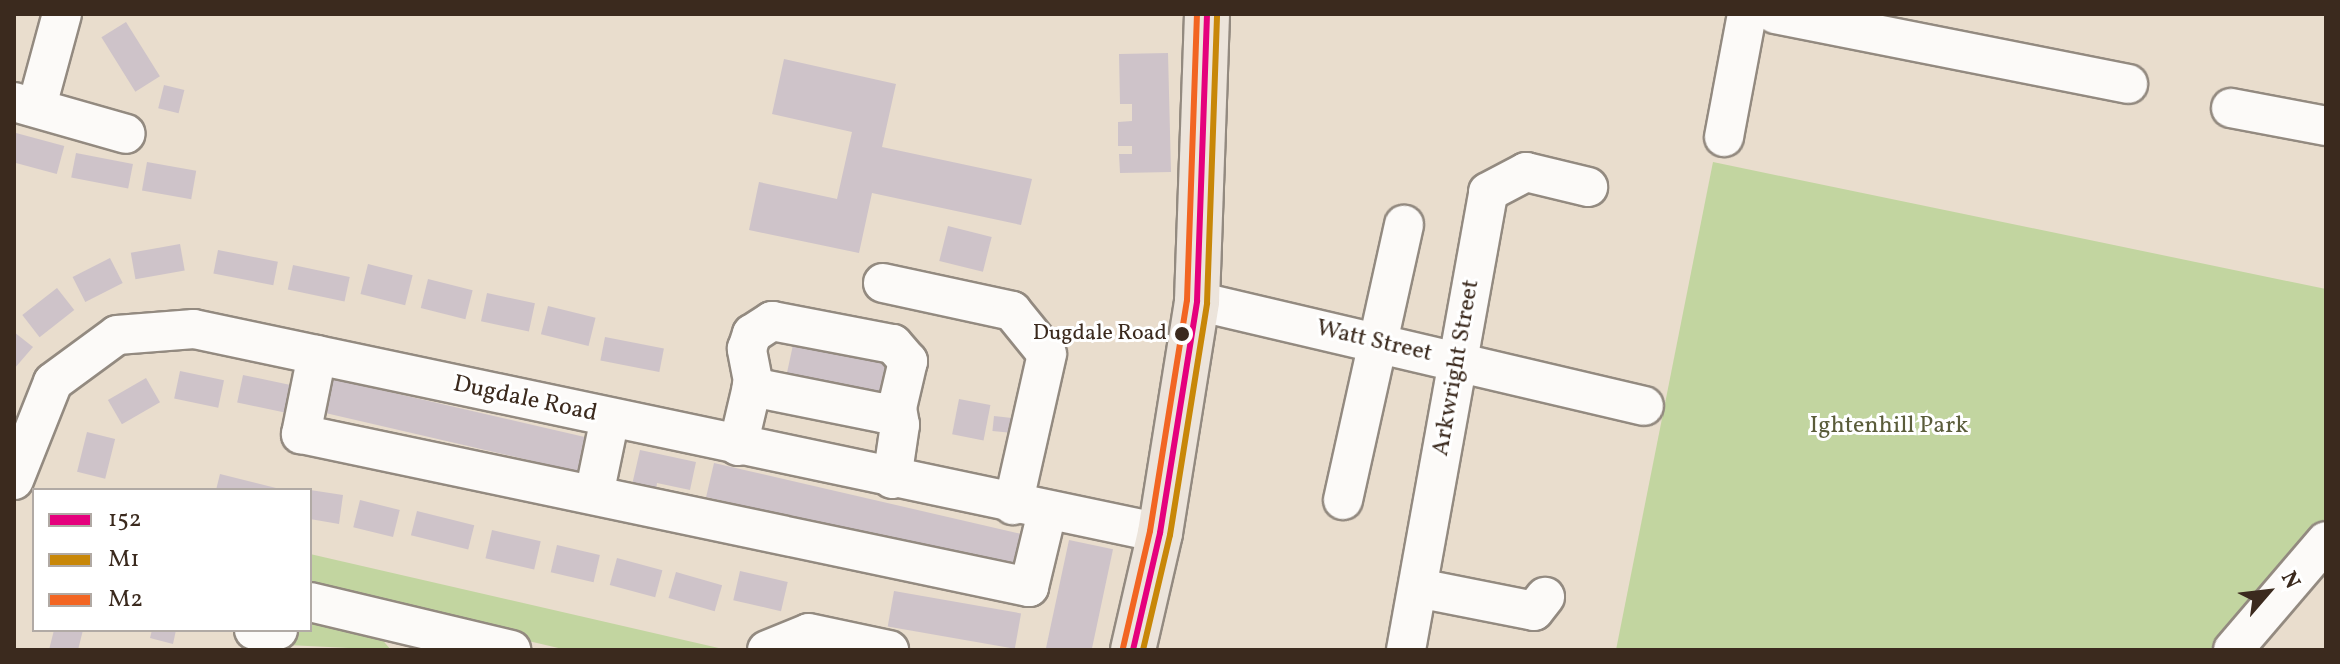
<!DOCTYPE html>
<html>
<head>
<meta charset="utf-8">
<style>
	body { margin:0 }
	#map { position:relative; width:2340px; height:664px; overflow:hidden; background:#e9ddcd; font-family:Vollkorn,serif }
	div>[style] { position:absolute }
	.green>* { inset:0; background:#c2d5a0 }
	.building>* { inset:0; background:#cec3c9; transform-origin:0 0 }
	.roads { filter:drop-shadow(2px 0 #938a80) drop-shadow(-2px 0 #938a80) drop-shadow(0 2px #938a80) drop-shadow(0 -2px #938a80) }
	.minor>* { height:38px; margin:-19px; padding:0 19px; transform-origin:19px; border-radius:19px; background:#fcfaf8 }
	.major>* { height:44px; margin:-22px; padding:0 22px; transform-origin:22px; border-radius:22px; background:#ece4db }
	.bus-1>* { height:6px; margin:-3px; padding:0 3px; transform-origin:3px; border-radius:3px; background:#e5007d }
	.bus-2>* { height:6px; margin:-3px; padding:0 3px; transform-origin:3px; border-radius:3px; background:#c88708 }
	.bus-3>* { height:6px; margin:-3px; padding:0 3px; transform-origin:3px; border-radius:3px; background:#f26522 }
	.dots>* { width:22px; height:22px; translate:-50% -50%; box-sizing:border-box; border:4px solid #fff; border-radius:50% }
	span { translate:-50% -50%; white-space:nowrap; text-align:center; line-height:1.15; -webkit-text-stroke:6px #fff; paint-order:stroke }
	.bus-label { font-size:22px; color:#3b2a1e }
	.right { translate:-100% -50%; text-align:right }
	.street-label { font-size:24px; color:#3b2a1e }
	.park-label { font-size:24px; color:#5a5c3a }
	.frame { position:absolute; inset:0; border:16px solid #3b2a1e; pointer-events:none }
	.legend { position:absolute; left:32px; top:488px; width:280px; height:144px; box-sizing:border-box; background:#fff; border:2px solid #b1aaa5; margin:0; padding:10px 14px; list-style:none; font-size:24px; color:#3b2a1e }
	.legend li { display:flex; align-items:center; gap:16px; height:40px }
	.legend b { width:40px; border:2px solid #b1aaa5 }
	.north { position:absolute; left:2228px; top:552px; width:80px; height:80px; -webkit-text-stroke:6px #fff; paint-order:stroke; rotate:62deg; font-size:22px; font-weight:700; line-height:32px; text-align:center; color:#3b2a1e }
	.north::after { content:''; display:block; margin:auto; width:28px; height:36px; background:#3b2a1e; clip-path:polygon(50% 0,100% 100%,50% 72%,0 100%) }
</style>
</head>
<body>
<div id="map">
	<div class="green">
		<div style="clip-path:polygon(1713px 162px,2326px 289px,2326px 548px,2240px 650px,1616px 650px)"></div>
		<div style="clip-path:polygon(310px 554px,723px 649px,723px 650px,567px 650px,322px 593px,310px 582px)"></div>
		<div style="clip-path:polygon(310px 621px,380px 637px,391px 650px,287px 645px,297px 630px,310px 630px)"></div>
	</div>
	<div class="building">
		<div style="left:126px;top:22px;width:64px;height:29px;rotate:58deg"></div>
		<div style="clip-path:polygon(1168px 53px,1171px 172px,1120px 173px,1119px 154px,1132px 154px,1132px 146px,1118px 146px,1118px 122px,1132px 121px,1132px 104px,1120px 104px,1119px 54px)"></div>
		<div style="clip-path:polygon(784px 59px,896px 84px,882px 147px,1032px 179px,1021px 225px,872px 193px,859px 253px,749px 230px,759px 182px,837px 199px,852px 132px,772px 114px)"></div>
		<div style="left:164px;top:85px;width:21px;height:24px;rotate:14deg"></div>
		<div style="left:16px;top:133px;width:50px;height:29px;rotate:15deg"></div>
		<div style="left:76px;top:153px;width:58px;height:25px;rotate:11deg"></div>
		<div style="left:147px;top:162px;width:50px;height:29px;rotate:10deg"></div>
		<div style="left:948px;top:226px;width:45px;height:36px;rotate:14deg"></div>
		<div style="left:180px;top:244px;width:27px;height:50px;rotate:80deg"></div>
		<div style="left:218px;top:250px;width:61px;height:24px;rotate:11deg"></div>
		<div style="left:110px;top:258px;width:28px;height:42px;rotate:63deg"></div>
		<div style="left:368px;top:264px;width:46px;height:31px;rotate:14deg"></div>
		<div style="left:293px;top:265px;width:58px;height:25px;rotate:12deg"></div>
		<div style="left:428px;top:279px;width:46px;height:30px;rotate:14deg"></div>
		<div style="left:57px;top:288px;width:28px;height:44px;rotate:52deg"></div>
		<div style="left:487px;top:293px;width:49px;height:29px;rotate:12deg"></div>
		<div style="left:548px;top:306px;width:49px;height:29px;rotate:14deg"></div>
		<div style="clip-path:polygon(14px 332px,33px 347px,14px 369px)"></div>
		<div style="left:605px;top:337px;width:60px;height:24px;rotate:11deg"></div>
		<div style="left:794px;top:340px;width:95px;height:42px;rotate:12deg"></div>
		<div style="left:180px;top:371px;width:45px;height:28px;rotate:12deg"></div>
		<div style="left:243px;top:375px;width:51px;height:28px;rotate:12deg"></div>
		<div style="left:146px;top:378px;width:28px;height:44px;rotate:60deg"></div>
		<div style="left:329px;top:378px;width:278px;height:35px;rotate:13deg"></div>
		<div style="left:959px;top:399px;width:32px;height:36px;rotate:11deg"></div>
		<div style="left:994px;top:416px;width:18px;height:15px;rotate:6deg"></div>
		<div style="left:87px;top:432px;width:29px;height:41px;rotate:14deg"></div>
		<div style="clip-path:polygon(640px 450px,696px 462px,690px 490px,657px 483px,656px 490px,632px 485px)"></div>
		<div style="left:714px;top:463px;width:328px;height:35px;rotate:13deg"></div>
		<div style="clip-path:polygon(220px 474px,280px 489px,279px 490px,216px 490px)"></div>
		<div style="clip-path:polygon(310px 490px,343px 495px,339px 524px,310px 519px)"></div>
		<div style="left:360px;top:500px;width:41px;height:28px;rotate:14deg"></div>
		<div style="left:417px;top:511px;width:59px;height:25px;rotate:14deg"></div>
		<div style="left:492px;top:530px;width:50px;height:29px;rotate:13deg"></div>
		<div style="left:1069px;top:540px;width:45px;height:112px;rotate:12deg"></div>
		<div style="left:557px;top:545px;width:44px;height:28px;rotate:13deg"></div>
		<div style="left:617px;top:558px;width:47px;height:28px;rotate:15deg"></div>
		<div style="left:740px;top:571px;width:49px;height:30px;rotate:13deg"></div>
		<div style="left:676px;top:572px;width:48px;height:27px;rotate:16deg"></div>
		<div style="left:894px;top:591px;width:129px;height:36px;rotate:10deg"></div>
		<div style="clip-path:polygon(54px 630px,83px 630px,78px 650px,49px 650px)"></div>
		<div style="clip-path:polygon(152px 630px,176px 630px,173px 644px,150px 638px)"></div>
	</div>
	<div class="roads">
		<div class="minor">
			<div style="left:1775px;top:14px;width:360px;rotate:11.2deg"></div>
			<div style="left:14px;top:102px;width:116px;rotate:15.9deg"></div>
			<div style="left:37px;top:106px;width:95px;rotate:-74.8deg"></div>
			<div style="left:2231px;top:108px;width:97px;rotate:10.7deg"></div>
			<div style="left:1724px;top:137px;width:125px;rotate:-79.4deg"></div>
			<div style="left:883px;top:283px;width:132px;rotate:12.2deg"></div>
			<div style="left:1012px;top:311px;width:55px;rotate:50.9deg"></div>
			<div style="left:1047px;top:354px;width:155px;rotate:102.7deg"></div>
			<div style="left:1197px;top:301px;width:459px;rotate:13.2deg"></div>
			<div style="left:317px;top:355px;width:81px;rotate:101.4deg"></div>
			<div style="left:301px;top:434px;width:744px;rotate:11.87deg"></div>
			<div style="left:1029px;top:587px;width:77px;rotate:-76.5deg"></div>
			<div style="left:738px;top:446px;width:61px;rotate:-76.7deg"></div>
			<div style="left:752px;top:387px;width:6px;rotate:-81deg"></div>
			<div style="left:753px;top:381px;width:33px;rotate:-101deg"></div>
			<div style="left:747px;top:349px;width:16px;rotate:-72deg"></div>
			<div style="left:752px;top:334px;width:24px;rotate:-33deg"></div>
			<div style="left:772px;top:321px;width:123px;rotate:10.8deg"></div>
			<div style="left:893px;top:344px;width:23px;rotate:49deg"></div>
			<div style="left:908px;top:361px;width:48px;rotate:103.2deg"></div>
			<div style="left:897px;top:408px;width:16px;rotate:162deg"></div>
			<div style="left:882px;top:413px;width:133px;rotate:-168.7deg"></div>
			<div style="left:892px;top:479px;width:55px;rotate:-81.6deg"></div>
			<div style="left:900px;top:425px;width:17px;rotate:-100deg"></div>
			<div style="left:14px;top:480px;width:105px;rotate:-68.3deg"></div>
			<div style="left:53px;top:382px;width:79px;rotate:-36.3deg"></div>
			<div style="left:117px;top:335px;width:77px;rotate:-4.5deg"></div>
			<div style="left:194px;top:329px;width:987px;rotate:11.92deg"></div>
			<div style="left:594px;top:495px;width:79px;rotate:-78.3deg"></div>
			<div style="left:1343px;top:500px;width:282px;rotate:-77.5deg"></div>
			<div style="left:1418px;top:588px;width:118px;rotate:11.2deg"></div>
			<div style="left:1534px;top:611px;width:18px;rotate:-52deg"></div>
			<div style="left:310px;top:602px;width:207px;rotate:13.4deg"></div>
			<div style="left:254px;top:630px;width:24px"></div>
			<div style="left:767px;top:650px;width:45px;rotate:-22deg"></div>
			<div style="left:809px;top:633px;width:82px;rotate:12deg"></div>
			<div style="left:1406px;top:650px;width:465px;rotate:-79.8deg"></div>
			<div style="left:1488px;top:192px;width:43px;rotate:-27.8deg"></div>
			<div style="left:1526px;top:172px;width:64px;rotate:13.6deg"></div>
			<div style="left:2233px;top:650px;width:143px;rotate:-49.5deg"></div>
		</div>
		<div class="major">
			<div style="left:1133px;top:650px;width:120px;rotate:-77deg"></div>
			<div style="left:1160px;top:533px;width:235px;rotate:-80.9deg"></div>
			<div style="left:1197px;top:301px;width:287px;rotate:-88deg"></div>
		</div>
	</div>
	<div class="bus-1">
		<div style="left:1133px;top:650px;width:120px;rotate:-77deg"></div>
		<div style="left:1160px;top:533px;width:235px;rotate:-80.9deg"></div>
		<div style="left:1197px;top:301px;width:287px;rotate:-88deg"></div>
	</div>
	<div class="bus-2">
		<div style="left:1143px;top:650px;width:118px;rotate:-76.8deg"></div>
		<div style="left:1170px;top:535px;width:235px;rotate:-80.9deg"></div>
		<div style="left:1207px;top:303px;width:289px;rotate:-88deg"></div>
	</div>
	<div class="bus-3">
		<div style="left:1123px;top:648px;width:120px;rotate:-77deg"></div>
		<div style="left:1150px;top:531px;width:234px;rotate:-80.9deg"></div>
		<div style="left:1187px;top:300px;width:286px;rotate:-88deg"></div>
	</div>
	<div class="dots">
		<div style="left:1182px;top:334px;background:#3b2a1e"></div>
	</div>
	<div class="bus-label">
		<span class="right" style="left:1167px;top:334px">Dugdale Road</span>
	</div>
	<div class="street-label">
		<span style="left:1374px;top:342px;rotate:13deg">Watt Street</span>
		<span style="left:1457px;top:368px;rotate:-80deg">Arkwright Street</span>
		<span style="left:525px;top:400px;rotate:12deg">Dugdale Road</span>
	</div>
	<div class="park-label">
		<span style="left:1889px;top:427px">Ightenhill Park</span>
	</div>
	<div class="frame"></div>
	<ul class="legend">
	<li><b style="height:10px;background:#e5007d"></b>152</li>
	<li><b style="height:10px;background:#c88708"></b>M1</li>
	<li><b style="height:10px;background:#f26522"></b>M2</li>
	</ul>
	<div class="north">N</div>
</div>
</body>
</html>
